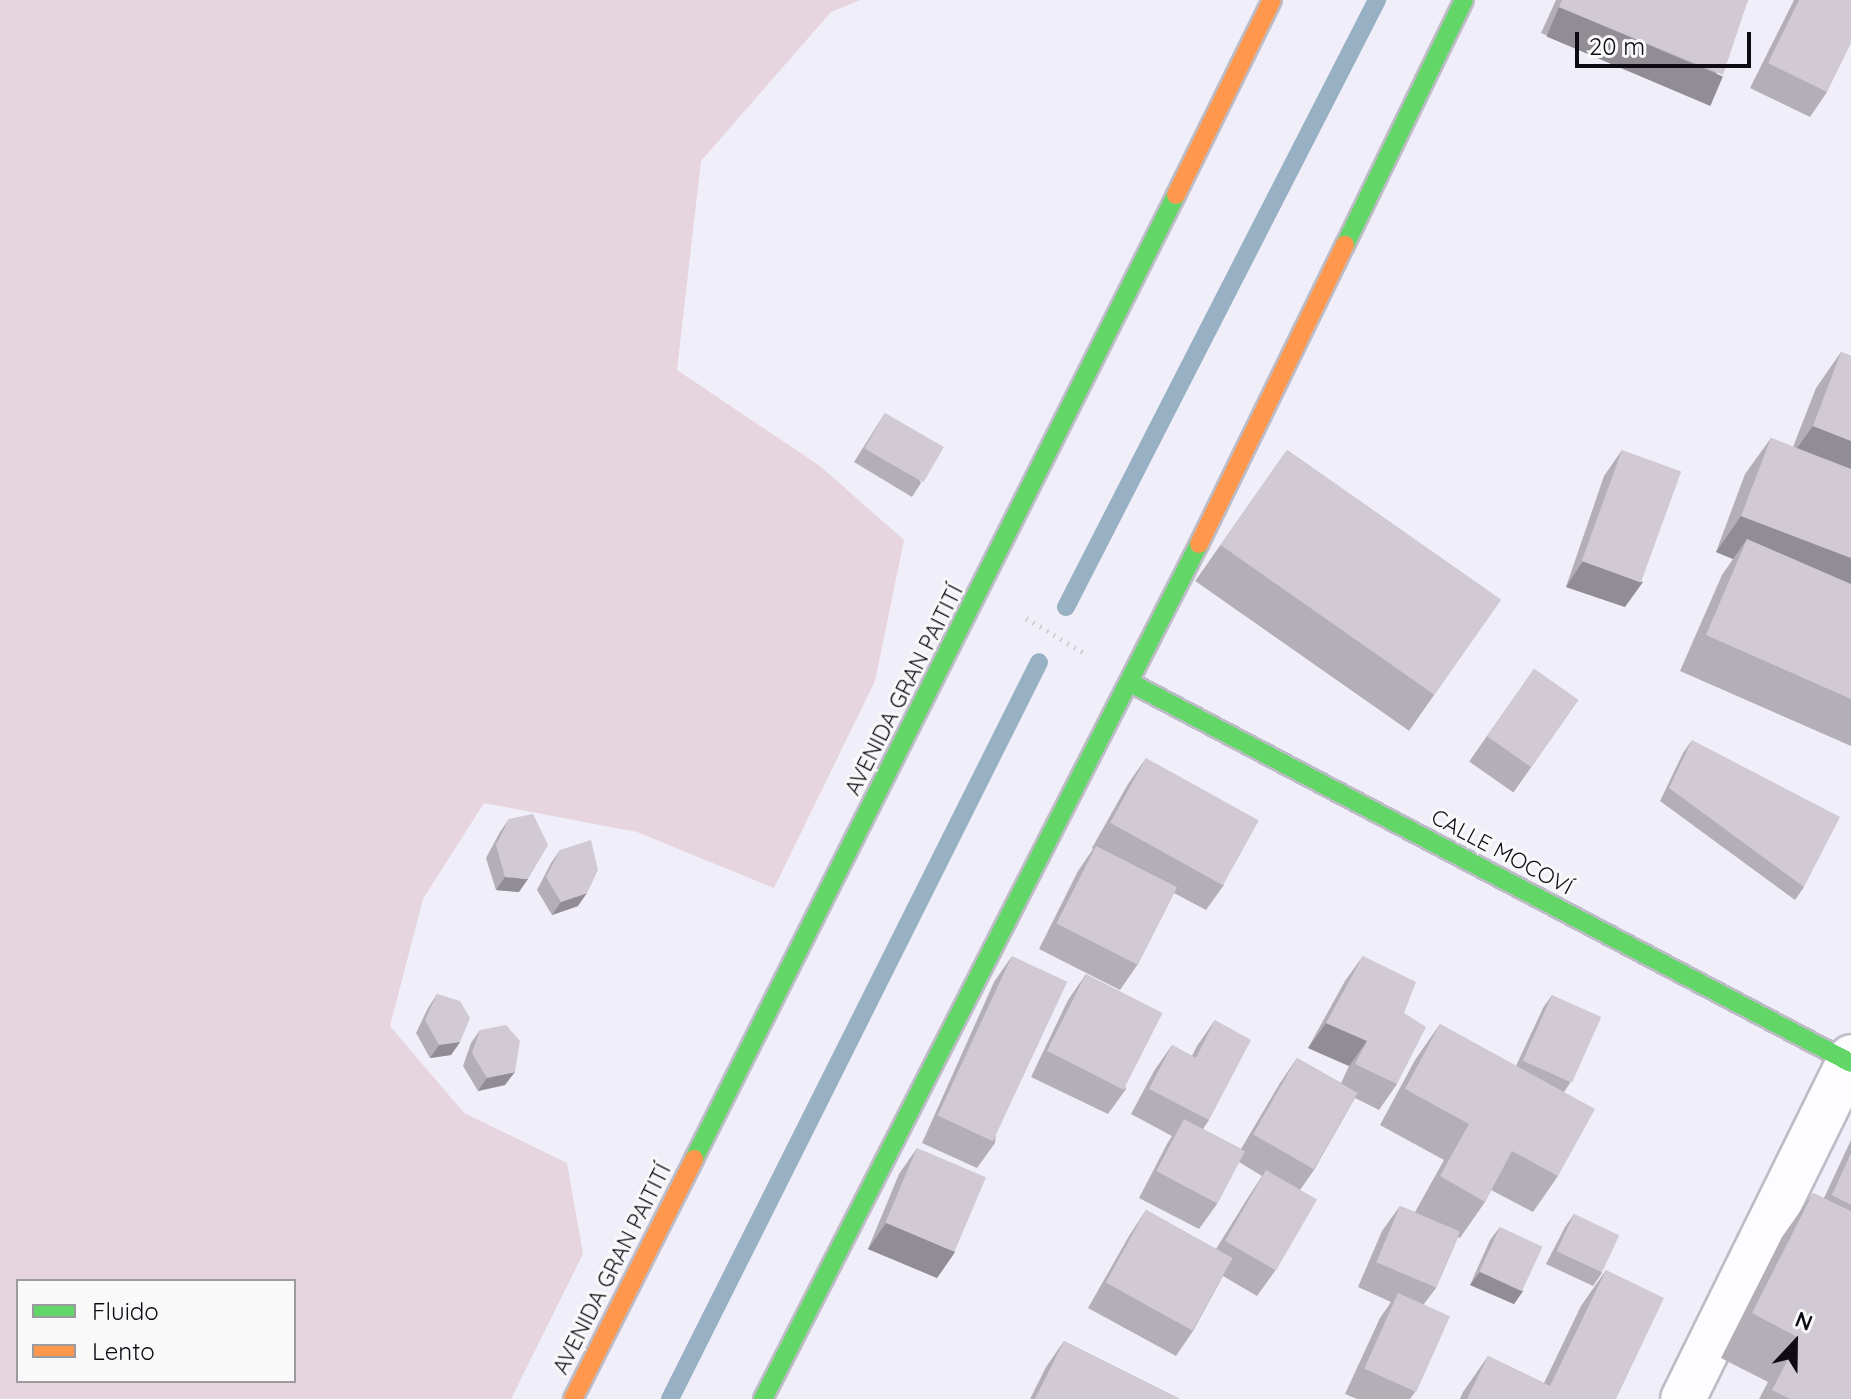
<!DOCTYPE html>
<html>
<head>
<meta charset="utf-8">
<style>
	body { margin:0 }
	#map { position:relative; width:1851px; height:1399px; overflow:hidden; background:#f0eef8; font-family:Quicksand,sans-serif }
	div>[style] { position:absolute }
	.green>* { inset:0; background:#e6d5de }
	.stream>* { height:18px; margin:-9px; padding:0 9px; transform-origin:9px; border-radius:9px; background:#97b0c3 }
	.path>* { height:5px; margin-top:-2.5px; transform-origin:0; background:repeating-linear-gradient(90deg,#d2d1d4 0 2px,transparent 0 8px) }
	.roads { filter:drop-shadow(2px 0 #bdbbc5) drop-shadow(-2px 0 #bdbbc5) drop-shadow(0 2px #bdbbc5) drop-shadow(0 -2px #bdbbc5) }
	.street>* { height:44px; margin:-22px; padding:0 22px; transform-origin:22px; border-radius:22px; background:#fdfcfe }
	.fast>* { height:18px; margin:-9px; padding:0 9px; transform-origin:9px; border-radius:9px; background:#63d668 }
	.slow>* { height:18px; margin:-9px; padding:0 9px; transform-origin:9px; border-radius:9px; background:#ff974d }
	.wall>* { inset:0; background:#b4aeb6; transform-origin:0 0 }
	.shaded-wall>* { inset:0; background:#928d94; transform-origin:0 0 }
	.building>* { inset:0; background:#d1cad4; transform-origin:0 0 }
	span { translate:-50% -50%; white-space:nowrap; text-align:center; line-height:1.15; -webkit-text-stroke:6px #f9f9f9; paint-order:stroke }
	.street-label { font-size:22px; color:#0e0b15 }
	.legend { position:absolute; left:16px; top:1279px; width:280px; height:104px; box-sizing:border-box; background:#f9f9f9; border:2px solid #9b9a9e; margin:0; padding:10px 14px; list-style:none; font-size:24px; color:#0e0b15 }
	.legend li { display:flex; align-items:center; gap:16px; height:40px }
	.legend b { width:40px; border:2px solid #9b9a9e }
	.north { position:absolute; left:1755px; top:1303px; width:80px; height:80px; -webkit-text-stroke:6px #f9f9f9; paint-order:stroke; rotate:22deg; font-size:22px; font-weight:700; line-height:32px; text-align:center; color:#0e0b15 }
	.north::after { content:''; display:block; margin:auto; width:28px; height:36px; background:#0e0b15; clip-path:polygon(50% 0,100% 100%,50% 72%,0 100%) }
	.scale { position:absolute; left:1575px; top:32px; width:176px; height:36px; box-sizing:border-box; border:4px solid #0e0b15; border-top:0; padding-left:10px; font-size:24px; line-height:28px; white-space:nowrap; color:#0e0b15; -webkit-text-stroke:6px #f9f9f9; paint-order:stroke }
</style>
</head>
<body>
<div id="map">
	<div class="green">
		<div style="clip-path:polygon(evenodd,0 0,860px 0,831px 12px,701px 161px,677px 370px,820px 466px,904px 540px,875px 681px,774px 888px,637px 832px,484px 803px,423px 899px,390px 1026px,464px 1113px,567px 1163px,583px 1254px,511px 1399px,0 1399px,0 0,18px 1281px,294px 1281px,294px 1381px,18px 1381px,18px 1281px)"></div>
	</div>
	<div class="stream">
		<div style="left:1066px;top:607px;width:682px;rotate:-62.87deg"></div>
		<div style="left:670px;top:1399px;width:824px;rotate:-63.4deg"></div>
	</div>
	<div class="path">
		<div style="left:1026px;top:618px;width:70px;rotate:31deg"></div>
	</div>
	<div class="roads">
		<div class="street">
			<div style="left:1683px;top:1399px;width:381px;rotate:-63.8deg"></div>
		</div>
		<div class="fast">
			<div style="left:1345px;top:245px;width:272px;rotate:-64.1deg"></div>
			<div style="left:1131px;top:683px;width:814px;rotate:27.82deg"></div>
			<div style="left:694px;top:1159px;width:1078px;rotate:-63.43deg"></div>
			<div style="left:763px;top:1399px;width:960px;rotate:-62.98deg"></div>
		</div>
		<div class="slow">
			<div style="left:1176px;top:195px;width:217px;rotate:-63.8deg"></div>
			<div style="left:1199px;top:544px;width:333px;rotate:-64deg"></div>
			<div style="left:573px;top:1399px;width:269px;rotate:-63.2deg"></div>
		</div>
	</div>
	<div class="wall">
		<div style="clip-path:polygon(1556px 0,1748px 0,1705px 100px,1541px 33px)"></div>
		<div style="clip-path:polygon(1794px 0,1851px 0,1827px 92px,1810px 117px,1750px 88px)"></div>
		<div style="clip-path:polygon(1841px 352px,1851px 356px,1851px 746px,1680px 671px,1722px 575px,1733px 559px,1716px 552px,1745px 474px,1771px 438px,1793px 447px,1816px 388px)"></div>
		<div style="clip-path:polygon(885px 413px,921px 483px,912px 497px,854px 462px)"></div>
		<div style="left:1287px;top:450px;width:261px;height:160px;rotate:35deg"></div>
		<div style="clip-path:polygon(1622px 450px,1625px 607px,1566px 587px,1604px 476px)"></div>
		<div style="left:1534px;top:669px;width:54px;height:113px;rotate:35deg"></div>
		<div style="clip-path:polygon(1692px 740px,1804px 887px,1795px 900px,1660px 801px,1683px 753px)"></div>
		<div style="clip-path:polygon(1146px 758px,1224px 885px,1206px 910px,1174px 893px,1138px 964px,1120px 990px,1039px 949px,1078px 871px,1093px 849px,1092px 848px,1128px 784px)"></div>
		<div style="clip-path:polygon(509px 819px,519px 892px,496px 890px,486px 858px,500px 832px)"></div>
		<div style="clip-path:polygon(560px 850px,578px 906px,552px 915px,537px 890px,551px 863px)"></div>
		<div style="clip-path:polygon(1012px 956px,995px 1143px,977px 1168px,922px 1143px,994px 982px)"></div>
		<div style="clip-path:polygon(1363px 956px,1404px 1013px,1397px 1084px,1379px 1110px,1355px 1098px,1314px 1170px,1300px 1190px,1275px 1271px,1257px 1296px,1223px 1276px,1193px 1331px,1176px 1356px,1088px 1308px,1129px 1236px,1146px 1210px,1216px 1249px,1249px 1196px,1262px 1176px,1239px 1162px,1217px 1204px,1199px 1229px,1139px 1198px,1167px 1144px,1172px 1136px,1131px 1114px,1154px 1071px,1172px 1045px,1192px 1056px,1197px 1046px,1215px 1020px,1209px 1120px,1203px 1129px,1241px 1149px,1280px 1083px,1297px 1058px,1341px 1083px,1349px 1066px,1308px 1048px,1345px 981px)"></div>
		<div style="clip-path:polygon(1086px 974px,1126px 1089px,1108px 1114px,1031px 1077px,1068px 1000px)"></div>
		<div style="clip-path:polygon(437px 994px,460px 1042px,451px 1055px,430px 1058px,416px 1033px,428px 1008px)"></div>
		<div style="clip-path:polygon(1552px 995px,1570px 1083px,1564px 1092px,1558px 1176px,1533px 1212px,1491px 1190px,1485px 1202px,1460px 1238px,1458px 1237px,1436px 1288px,1424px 1304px,1415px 1392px,1410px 1399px,1357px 1399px,1345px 1394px,1380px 1318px,1391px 1302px,1358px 1287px,1382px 1231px,1400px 1206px,1415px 1212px,1444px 1160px,1380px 1125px,1415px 1060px,1440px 1024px,1516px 1066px,1543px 1008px)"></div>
		<div style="clip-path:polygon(480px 1030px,505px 1085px,478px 1091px,463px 1066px,471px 1043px)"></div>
		<div style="clip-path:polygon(1851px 1140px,1851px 1399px,1759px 1399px,1768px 1382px,1721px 1358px,1782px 1237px,1813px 1193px,1824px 1198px)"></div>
		<div style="clip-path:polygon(917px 1148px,955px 1252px,937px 1278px,868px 1249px,899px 1174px)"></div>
		<div style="clip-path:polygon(1574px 1214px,1602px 1273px,1593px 1286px,1546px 1264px,1565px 1227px)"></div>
		<div style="clip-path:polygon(1500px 1227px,1523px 1291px,1514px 1304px,1470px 1285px,1490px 1240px)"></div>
		<div style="clip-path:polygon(1606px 1270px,1616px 1399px,1460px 1399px,1463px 1392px,1488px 1356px,1544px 1383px,1581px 1306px)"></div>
		<div style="clip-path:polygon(1064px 1341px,1180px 1399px,1030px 1399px,1046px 1367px)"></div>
	</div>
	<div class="shaded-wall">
		<div style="left:1559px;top:7px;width:178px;height:32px;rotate:23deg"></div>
		<div style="clip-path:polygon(1813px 426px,1851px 441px,1851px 487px,1787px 462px)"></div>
		<div style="clip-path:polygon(1741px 516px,1851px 558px,1851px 604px,1747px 539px,1733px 559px,1716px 552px)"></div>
		<div style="clip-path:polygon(1583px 561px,1643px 582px,1625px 607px,1566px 587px)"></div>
		<div style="clip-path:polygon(505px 877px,528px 879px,519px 892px,496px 890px)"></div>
		<div style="clip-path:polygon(587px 893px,578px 906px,552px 915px,561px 902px)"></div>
		<div style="clip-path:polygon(1326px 1023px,1367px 1041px,1349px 1066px,1308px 1048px)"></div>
		<div style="clip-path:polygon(460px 1042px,451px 1055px,430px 1058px,439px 1045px)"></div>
		<div style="clip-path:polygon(515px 1072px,505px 1085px,478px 1091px,487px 1078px)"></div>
		<div style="clip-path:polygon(886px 1223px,955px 1252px,937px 1278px,868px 1249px)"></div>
		<div style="clip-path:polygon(1480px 1272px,1523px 1291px,1514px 1304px,1470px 1285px)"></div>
	</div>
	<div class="building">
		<div style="clip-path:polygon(1562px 0,1748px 0,1723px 75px,1559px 7px)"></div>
		<div style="clip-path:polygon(1799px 0,1851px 0,1851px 43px,1827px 92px,1768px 63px)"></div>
		<div style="clip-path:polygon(1841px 352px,1851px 356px,1851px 441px,1813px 426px)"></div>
		<div style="left:885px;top:413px;width:68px;height:41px;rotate:30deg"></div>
		<div style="clip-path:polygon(1771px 438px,1851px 469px,1851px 558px,1741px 516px)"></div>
		<div style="left:1287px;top:450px;width:261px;height:116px;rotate:35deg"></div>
		<div style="left:1622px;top:450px;width:63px;height:118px;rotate:20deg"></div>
		<div style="clip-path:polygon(1747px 539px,1851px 584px,1851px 699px,1706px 635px)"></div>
		<div style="left:1534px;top:669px;width:54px;height:82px;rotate:35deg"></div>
		<div style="clip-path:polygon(1692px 740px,1840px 817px,1804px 887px,1669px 788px)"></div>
		<div style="left:1146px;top:758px;width:129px;height:74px;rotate:29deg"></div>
		<div style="clip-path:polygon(533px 814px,548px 845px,528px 879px,505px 877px,496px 845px,509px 819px)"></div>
		<div style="clip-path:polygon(591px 840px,598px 870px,587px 893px,561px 902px,546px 877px,560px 850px)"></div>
		<div style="left:1096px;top:846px;width:91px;height:87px;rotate:27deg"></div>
		<div style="left:1012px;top:956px;width:61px;height:176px;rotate:25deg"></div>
		<div style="clip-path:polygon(1363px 956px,1416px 982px,1404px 1013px,1426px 1027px,1397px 1084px,1355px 1064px,1367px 1041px,1326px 1023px)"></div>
		<div style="left:1086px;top:974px;width:86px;height:86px;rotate:27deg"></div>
		<div style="clip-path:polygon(437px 994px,460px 1001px,470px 1018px,460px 1042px,439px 1045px,425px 1020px)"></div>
		<div style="left:1552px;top:995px;width:54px;height:72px;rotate:24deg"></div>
		<div style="clip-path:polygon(1215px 1020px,1251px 1040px,1209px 1120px,1149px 1089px,1172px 1045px,1196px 1058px)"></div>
		<div style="clip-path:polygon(1440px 1024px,1595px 1109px,1558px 1176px,1512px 1151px,1485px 1202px,1440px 1176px,1469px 1124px,1405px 1089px)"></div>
		<div style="clip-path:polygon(506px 1025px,520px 1041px,515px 1072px,487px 1078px,472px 1053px,480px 1030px)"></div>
		<div style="left:1297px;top:1058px;width:70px;height:88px;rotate:30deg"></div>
		<div style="left:1184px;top:1119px;width:69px;height:59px;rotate:28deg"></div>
		<div style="left:917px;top:1148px;width:75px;height:81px;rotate:23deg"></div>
		<div style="clip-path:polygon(1851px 1153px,1851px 1205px,1832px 1195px)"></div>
		<div style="left:1266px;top:1170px;width:59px;height:82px;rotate:30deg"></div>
		<div style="clip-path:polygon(1813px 1193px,1851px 1211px,1851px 1399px,1790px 1399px,1772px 1390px,1799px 1338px,1752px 1313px)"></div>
		<div style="left:1400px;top:1206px;width:65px;height:61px;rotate:23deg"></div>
		<div style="left:1146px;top:1210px;width:99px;height:83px;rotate:29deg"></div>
		<div style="left:1574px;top:1214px;width:50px;height:41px;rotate:25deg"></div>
		<div style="left:1500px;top:1227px;width:47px;height:49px;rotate:25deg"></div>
		<div style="clip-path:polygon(1606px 1270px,1664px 1298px,1616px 1399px,1467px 1399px,1488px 1356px,1550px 1386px)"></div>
		<div style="left:1398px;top:1293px;width:57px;height:83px;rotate:24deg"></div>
		<div style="clip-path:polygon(1064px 1341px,1180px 1399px,1035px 1399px)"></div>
	</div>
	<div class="street-label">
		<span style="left:904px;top:690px;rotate:-63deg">AVENIDA GRAN PAITITÍ</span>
		<span style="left:1502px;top:852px;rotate:28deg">CALLE MOCOVÍ</span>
		<span style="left:612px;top:1269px;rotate:-63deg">AVENIDA GRAN PAITITÍ</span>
	</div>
	<ul class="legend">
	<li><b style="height:10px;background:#63d668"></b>Fluido</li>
	<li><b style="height:10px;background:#ff974d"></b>Lento</li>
	</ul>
	<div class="north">N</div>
	<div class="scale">20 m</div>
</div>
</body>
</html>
